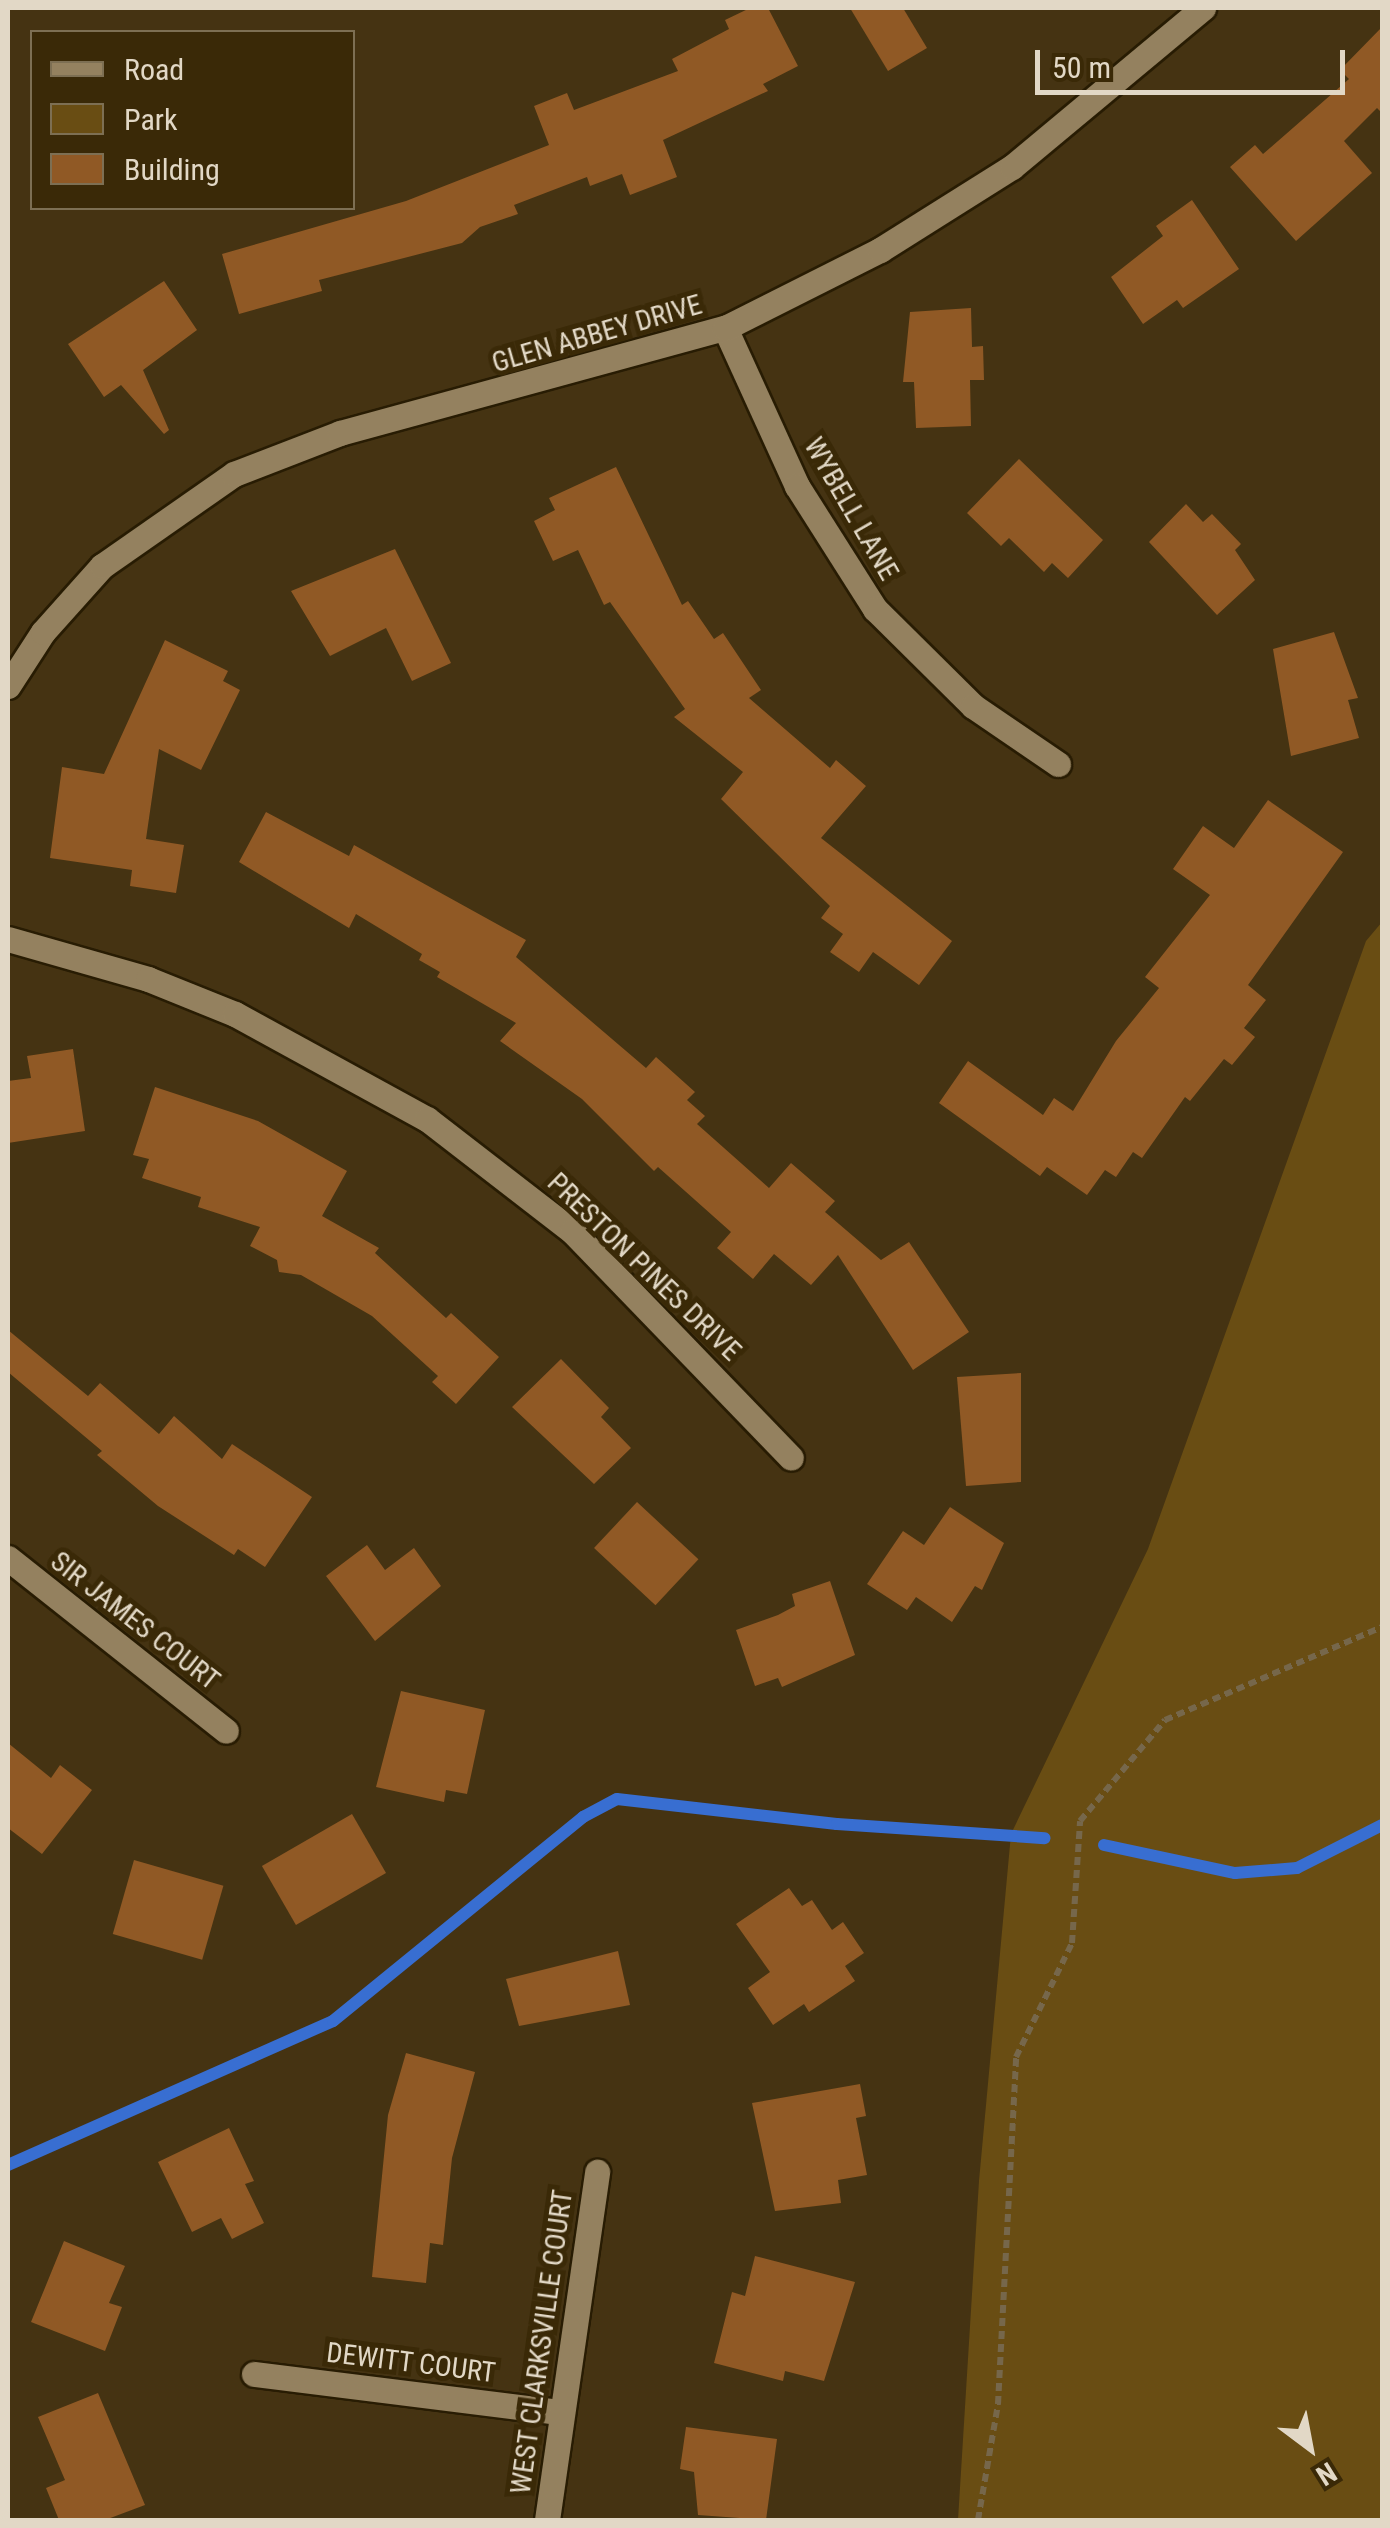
<!DOCTYPE html>
<html>
<head>
<meta charset="utf-8">
<style>
	body { margin:0 }
	#map { position:relative; width:1390px; height:2528px; overflow:hidden; background:#453312; font-family:"Roboto Condensed",sans-serif }
	div>[style] { position:absolute }
	.green>* { inset:0; background:#694d13 }
	.stream>* { height:12px; margin:-6px; padding:0 6px; transform-origin:6px; border-radius:6px; background:#386ed1 }
	.building>* { inset:0; background:#905925; transform-origin:0 0 }
	.path>* { height:6px; margin-top:-3px; transform-origin:0; background:repeating-linear-gradient(90deg,#76674b 0 8px,transparent 0 13px) }
	.roads { filter:drop-shadow(2px 0 #281c03) drop-shadow(-2px 0 #281c03) drop-shadow(0 2px #281c03) drop-shadow(0 -2px #281c03) }
	.street>* { height:25px; margin:-12.5px; padding:0 12.5px; transform-origin:12.5px; border-radius:12.5px; background:#94815f }
	span { translate:-50% -50%; white-space:nowrap; text-align:center; line-height:1.15; -webkit-text-stroke:10px #3a2907; paint-order:stroke }
	.street-label { font-size:28px; color:#e2d8c6 }
	.frame { position:absolute; inset:0; border:10px solid #e2d8c6; pointer-events:none }
	.legend { position:absolute; left:30px; top:30px; width:325px; height:180px; box-sizing:border-box; background:#3a2907; border:2px solid #7d6f53; margin:0; padding:12px 18px; list-style:none; font-size:30px; color:#e2d8c6 }
	.legend li { display:flex; align-items:center; gap:20px; height:50px }
	.legend b { width:50px; border:2px solid #7d6f53 }
	.north { position:absolute; left:1260px; top:2398px; width:100px; height:100px; -webkit-text-stroke:8px #3a2907; paint-order:stroke; rotate:148deg; font-size:28px; font-weight:700; line-height:40px; text-align:center; color:#e2d8c6 }
	.north::after { content:''; display:block; margin:auto; width:35px; height:45px; background:#e2d8c6; clip-path:polygon(50% 0,100% 100%,50% 72%,0 100%) }
	.scale { position:absolute; left:1035px; top:50px; width:310px; height:45px; box-sizing:border-box; border:5px solid #e2d8c6; border-top:0; padding-left:12px; font-size:30px; line-height:35px; white-space:nowrap; color:#e2d8c6; -webkit-text-stroke:8px #3a2907; paint-order:stroke }
</style>
</head>
<body>
<div id="map">
	<div class="green">
		<div style="clip-path:polygon(1382px 922px,1382px 2520px,958px 2520px,979px 2181px,1011px 1834px,1148px 1549px,1366px 941px)"></div>
	</div>
	<div class="stream">
		<div style="left:1104px;top:1845px;width:134px;rotate:12.1deg"></div>
		<div style="left:1235px;top:1873px;width:62px;rotate:-4.6deg"></div>
		<div style="left:1297px;top:1868px;width:95px;rotate:-26.8deg"></div>
		<div style="left:8px;top:2165px;width:355px;rotate:-23.9deg"></div>
		<div style="left:333px;top:2021px;width:323px;rotate:-39.2deg"></div>
		<div style="left:583px;top:1817px;width:38px;rotate:-28deg"></div>
		<div style="left:617px;top:1799px;width:221px;rotate:6.5deg"></div>
		<div style="left:837px;top:1824px;width:208px;rotate:3.9deg"></div>
	</div>
	<div class="building">
		<div style="clip-path:polygon(750px 8px,768px 8px,798px 66px,763px 84px,768px 91px,663px 140px,677px 177px,630px 195px,622px 174px,590px 186px,587px 177px,514px 205px,518px 214px,480px 227px,462px 243px,319px 280px,322px 291px,239px 314px,222px 254px,406px 201px,549px 145px,534px 106px,567px 93px,574px 110px,678px 71px,672px 59px,729px 29px,725px 20px)"></div>
		<div style="clip-path:polygon(850px 8px,903px 8px,927px 48px,888px 71px)"></div>
		<div style="clip-path:polygon(1382px 27px,1382px 113px,1377px 108px,1344px 141px,1372px 173px,1296px 241px,1230px 167px,1255px 145px,1263px 154px,1349px 79px,1340px 70px)"></div>
		<div style="clip-path:polygon(1192px 200px,1239px 269px,1183px 308px,1177px 300px,1143px 324px,1111px 277px,1163px 236px,1156px 226px)"></div>
		<div style="clip-path:polygon(164px 281px,197px 330px,143px 370px,169px 430px,164px 434px,121px 385px,104px 397px,68px 344px)"></div>
		<div style="clip-path:polygon(971px 308px,972px 347px,983px 346px,984px 380px,970px 380px,971px 426px,916px 428px,914px 382px,903px 382px,910px 312px)"></div>
		<div style="clip-path:polygon(1019px 459px,1103px 540px,1068px 578px,1052px 563px,1044px 572px,1009px 538px,1001px 546px,967px 513px)"></div>
		<div style="clip-path:polygon(616px 467px,682px 605px,688px 601px,714px 639px,723px 633px,761px 690px,749px 698px,830px 768px,836px 760px,866px 786px,821px 838px,952px 941px,919px 985px,873px 952px,859px 972px,830px 952px,843px 934px,821px 918px,830px 906px,721px 799px,743px 772px,674px 717px,685px 709px,610px 602px,604px 605px,578px 550px,553px 561px,534px 521px,555px 510px,549px 498px)"></div>
		<div style="clip-path:polygon(1186px 504px,1203px 522px,1212px 514px,1241px 544px,1235px 550px,1255px 580px,1217px 615px,1149px 542px)"></div>
		<div style="clip-path:polygon(395px 549px,451px 663px,412px 681px,386px 628px,330px 656px,291px 591px)"></div>
		<div style="clip-path:polygon(1334px 632px,1358px 698px,1348px 700px,1359px 738px,1291px 756px,1273px 649px)"></div>
		<div style="clip-path:polygon(165px 640px,228px 671px,223px 681px,240px 690px,201px 770px,159px 749px,146px 839px,184px 845px,176px 893px,130px 886px,132px 870px,50px 858px,62px 767px,104px 774px)"></div>
		<div style="clip-path:polygon(1268px 800px,1343px 852px,1248px 985px,1266px 1000px,1244px 1028px,1255px 1037px,1232px 1065px,1224px 1059px,1190px 1101px,1185px 1097px,1142px 1158px,1133px 1152px,1116px 1177px,1105px 1170px,1087px 1195px,1047px 1167px,1040px 1176px,939px 1103px,968px 1061px,1043px 1115px,1054px 1098px,1073px 1111px,1116px 1041px,1159px 988px,1145px 977px,1210px 895px,1173px 869px,1203px 826px,1234px 848px)"></div>
		<div style="clip-path:polygon(266px 812px,349px 856px,354px 845px,526px 940px,516px 957px,646px 1068px,656px 1057px,695px 1092px,687px 1100px,705px 1116px,697px 1124px,769px 1188px,791px 1163px,835px 1201px,825px 1212px,881px 1260px,909px 1242px,969px 1332px,913px 1370px,838px 1255px,811px 1285px,774px 1254px,753px 1279px,717px 1248px,731px 1232px,658px 1167px,654px 1171px,582px 1099px,500px 1041px,516px 1023px,437px 977px,440px 972px,419px 960px,422px 954px,356px 914px,349px 928px,239px 862px)"></div>
		<div style="clip-path:polygon(73px 1049px,85px 1131px,8px 1143px,8px 1081px,31px 1078px,27px 1056px)"></div>
		<div style="clip-path:polygon(155px 1087px,258px 1121px,347px 1171px,322px 1216px,379px 1248px,375px 1253px,446px 1318px,451px 1313px,499px 1357px,456px 1404px,432px 1382px,438px 1376px,372px 1316px,301px 1275px,279px 1272px,277px 1260px,250px 1246px,260px 1227px,198px 1207px,201px 1197px,142px 1178px,149px 1159px,133px 1155px)"></div>
		<div style="clip-path:polygon(8px 1330px,88px 1396px,100px 1383px,159px 1434px,174px 1416px,222px 1459px,232px 1444px,312px 1497px,265px 1567px,238px 1549px,234px 1555px,158px 1506px,97px 1455px,102px 1451px,8px 1372px)"></div>
		<div style="clip-path:polygon(561px 1359px,609px 1408px,601px 1417px,631px 1448px,594px 1484px,512px 1407px)"></div>
		<div style="clip-path:polygon(1021px 1373px,1021px 1482px,966px 1486px,957px 1377px)"></div>
		<div style="left:637px;top:1502px;width:84px;height:63px;rotate:43deg"></div>
		<div style="clip-path:polygon(950px 1507px,1004px 1543px,982px 1590px,975px 1586px,952px 1622px,916px 1597px,907px 1610px,867px 1584px,903px 1531px,924px 1545px)"></div>
		<div style="clip-path:polygon(367px 1545px,385px 1570px,414px 1548px,441px 1586px,375px 1641px,326px 1576px)"></div>
		<div style="clip-path:polygon(830px 1581px,855px 1655px,782px 1687px,778px 1678px,755px 1686px,736px 1630px,778px 1615px,795px 1606px,792px 1594px)"></div>
		<div style="clip-path:polygon(401px 1691px,485px 1710px,467px 1794px,446px 1790px,444px 1802px,376px 1787px)"></div>
		<div style="clip-path:polygon(8px 1743px,51px 1778px,60px 1765px,92px 1790px,42px 1854px,8px 1828px)"></div>
		<div style="left:352px;top:1814px;width:68px;height:104px;rotate:60deg"></div>
		<div style="left:134px;top:1860px;width:93px;height:77px;rotate:16deg"></div>
		<div style="clip-path:polygon(789px 1888px,802px 1906px,812px 1900px,832px 1930px,843px 1922px,864px 1953px,845px 1966px,855px 1981px,809px 2012px,804px 2004px,773px 2025px,748px 1988px,770px 1972px,736px 1924px)"></div>
		<div style="clip-path:polygon(618px 1951px,630px 2005px,519px 2026px,506px 1979px)"></div>
		<div style="clip-path:polygon(406px 2053px,475px 2072px,452px 2158px,443px 2245px,430px 2243px,426px 2283px,372px 2277px,388px 2115px)"></div>
		<div style="clip-path:polygon(860px 2084px,866px 2116px,856px 2118px,867px 2175px,838px 2180px,841px 2203px,775px 2211px,752px 2103px)"></div>
		<div style="clip-path:polygon(229px 2128px,254px 2181px,245px 2184px,264px 2223px,232px 2239px,221px 2218px,192px 2232px,158px 2162px)"></div>
		<div style="clip-path:polygon(64px 2241px,125px 2266px,109px 2303px,122px 2307px,105px 2351px,31px 2322px)"></div>
		<div style="clip-path:polygon(755px 2256px,855px 2282px,824px 2381px,785px 2371px,783px 2381px,714px 2363px,732px 2292px,745px 2296px)"></div>
		<div style="clip-path:polygon(98px 2393px,145px 2505px,105px 2520px,59px 2520px,46px 2488px,65px 2480px,38px 2417px)"></div>
		<div style="clip-path:polygon(686px 2427px,777px 2439px,766px 2520px,698px 2515px,694px 2472px,680px 2469px)"></div>
	</div>
	<div class="path">
		<div style="left:978px;top:2520px;width:118px;rotate:-80.2deg"></div>
		<div style="left:998px;top:2404px;width:347px;rotate:-87deg"></div>
		<div style="left:1016px;top:2057px;width:127px;rotate:-63.8deg"></div>
		<div style="left:1072px;top:1943px;width:122px;rotate:-86.2deg"></div>
		<div style="left:1080px;top:1821px;width:132px;rotate:-49.9deg"></div>
		<div style="left:1165px;top:1720px;width:236px;rotate:-23.2deg"></div>
	</div>
	<div class="roads">
		<div class="street">
			<div style="left:725px;top:328px;width:174px;rotate:65.5deg"></div>
			<div style="left:797px;top:486px;width:146px;rotate:57.6deg"></div>
			<div style="left:875px;top:609px;width:138px;rotate:44.7deg"></div>
			<div style="left:973px;top:706px;width:103px;rotate:34.3deg"></div>
			<div style="left:8px;top:686px;width:64px;rotate:-57.1deg"></div>
			<div style="left:43px;top:632px;width:89px;rotate:-48.2deg"></div>
			<div style="left:102px;top:566px;width:161px;rotate:-34.9deg"></div>
			<div style="left:234px;top:474px;width:114px;rotate:-21.1deg"></div>
			<div style="left:340px;top:433px;width:399px;rotate:-15.3deg"></div>
			<div style="left:725px;top:328px;width:174px;rotate:-26.7deg"></div>
			<div style="left:880px;top:250px;width:156px;rotate:-32.2deg"></div>
			<div style="left:1012px;top:167px;width:249px;rotate:-39.8deg"></div>
			<div style="left:8px;top:939px;width:146px;rotate:15.9deg"></div>
			<div style="left:148px;top:979px;width:94px;rotate:21.9deg"></div>
			<div style="left:235px;top:1014px;width:219px;rotate:28.7deg"></div>
			<div style="left:427px;top:1119px;width:183px;rotate:37.7deg"></div>
			<div style="left:572px;top:1231px;width:315px;rotate:46deg"></div>
			<div style="left:8px;top:1558px;width:278px;rotate:38.4deg"></div>
			<div style="left:254px;top:2374px;width:309px;rotate:7.1deg"></div>
			<div style="left:547px;top:2520px;width:352px;rotate:-81.8deg"></div>
		</div>
	</div>
	<div class="street-label">
		<span style="left:597px;top:334px;rotate:-16deg">GLEN ABBEY DRIVE</span>
		<span style="left:851px;top:509px;rotate:60deg">WYBELL LANE</span>
		<span style="left:644px;top:1267px;rotate:44deg">PRESTON PINES DRIVE</span>
		<span style="left:135px;top:1621px;rotate:38deg">SIR JAMES COURT</span>
		<span style="left:542px;top:2342px;rotate:-82deg">WEST CLARKSVILLE COURT</span>
		<span style="left:411px;top:2363px;rotate:7deg">DEWITT COURT</span>
	</div>
	<div class="frame"></div>
	<ul class="legend">
	<li><b style="height:12px;background:#94815f"></b>Road</li>
	<li><b style="height:28px;background:#694d13"></b>Park</li>
	<li><b style="height:28px;background:#905925"></b>Building</li>
	</ul>
	<div class="north">N</div>
	<div class="scale">50 m</div>
</div>
</body>
</html>
